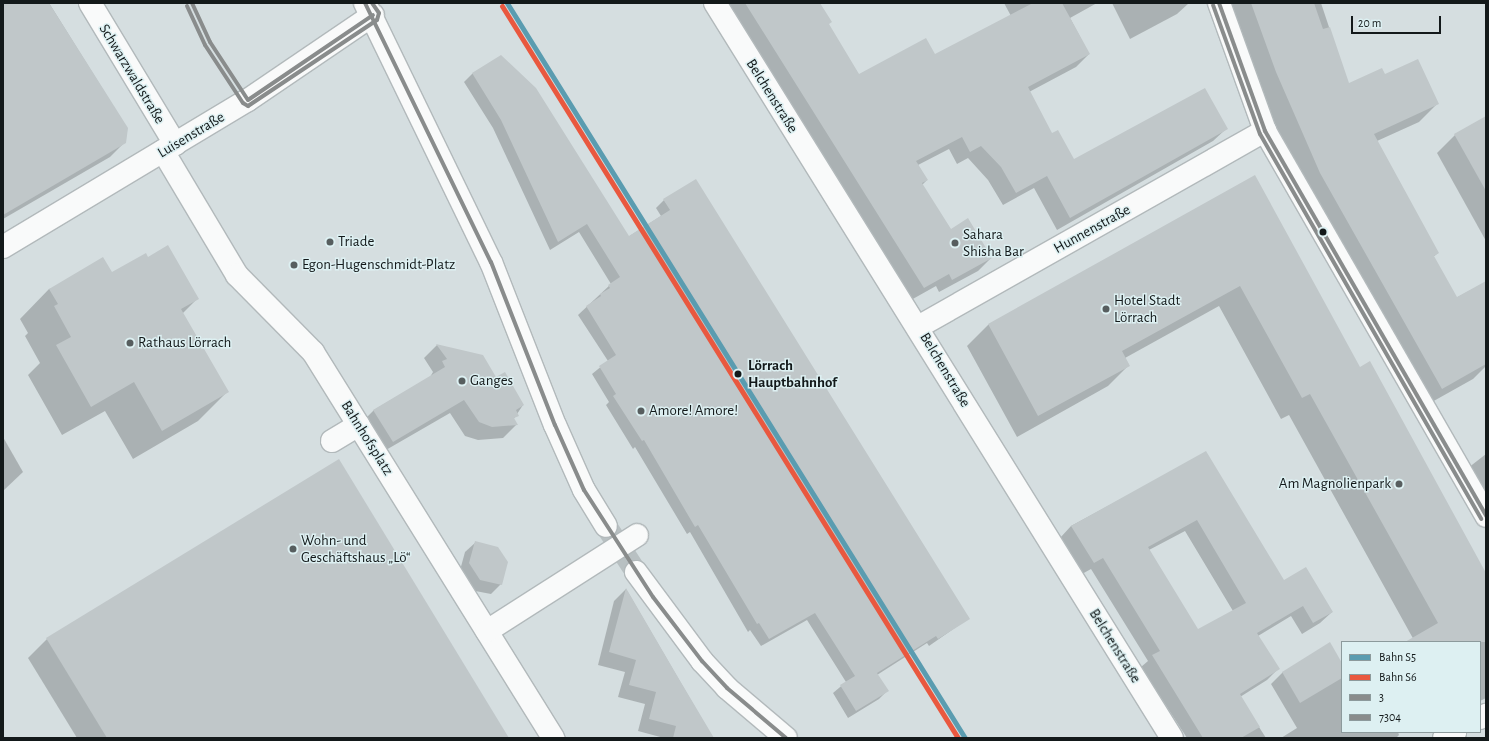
<!DOCTYPE html>
<html>
<head>
<meta charset="utf-8">
<style>
	body { margin:0 }
	#map { position:relative; width:1489px; height:741px; overflow:hidden; background:#d5dee0; font-family:"Alegreya Sans",sans-serif }
	div>[style] { position:absolute }
	.shadow>* { inset:0; background:#0003 }
	.building>* { inset:0; background:#c0c7c9 }
	.secondary-tunnel>* { height:22px; margin-top:-11px; transform-origin:0; background:repeating-linear-gradient(90deg,#b8c0c2 0 22px,transparent 0 33px) }
	.roads { filter:drop-shadow(1px 0 #b2b9bb) drop-shadow(-1px 0 #b2b9bb) drop-shadow(0 1px #b2b9bb) drop-shadow(0 -1px #b2b9bb) }
	.pedestrian>* { height:22px; margin:-11px; padding:0 11px; transform-origin:11px; border-radius:11px; background:#f9fafa }
	.minor>* { height:22px; margin:-11px; padding:0 11px; transform-origin:11px; border-radius:11px; background:#f9fafa }
	.secondary>* { height:22px; margin:-11px; padding:0 11px; transform-origin:11px; border-radius:11px; background:#f9fafa }
	.bus-1>* { height:4px; margin:-2px; padding:0 2px; transform-origin:2px; border-radius:2px; background:#898c8c }
	.bus-2>* { height:4px; margin:-2px; padding:0 2px; transform-origin:2px; border-radius:2px; background:#898c8c }
	.rail-1>* { height:5px; margin:-2.5px; padding:0 2.5px; transform-origin:2.5px; border-radius:2.5px; background:#5a9cb0 }
	.rail-2>* { height:5px; margin:-2.5px; padding:0 2.5px; transform-origin:2.5px; border-radius:2.5px; background:#e9583f }
	.dots>* { width:11px; height:11px; translate:-50% -50%; box-sizing:border-box; border:2px solid #ddf0f2; border-radius:50% }
	span { translate:-50% -50%; white-space:nowrap; text-align:center; line-height:1.15; -webkit-text-stroke:3px #ddf0f2; paint-order:stroke }
	.street-label { font-size:15px; color:#13191a }
	.poi-label { font-size:15px; color:#13191a }
	.left { translate:0 -50%; text-align:left }
	.right { translate:-100% -50%; text-align:right }
	.stop-label { font-size:15px; color:#13191a; font-weight:700 }
	.frame { position:absolute; inset:0; border:4px solid #13191a; pointer-events:none }
	.legend { position:absolute; left:1341px; top:641px; width:140px; height:92px; box-sizing:border-box; background:#ddf0f2; border:1px solid #8c9a9c; margin:0; padding:5px 7px; list-style:none; font-size:12px; color:#13191a }
	.legend li { display:flex; align-items:center; gap:8px; height:20px }
	.legend b { width:20px; border:1px solid #8c9a9c }
	.scale { position:absolute; left:1351px; top:16px; width:90px; height:18px; box-sizing:border-box; border:2px solid #13191a; border-top:0; padding-left:5px; font-size:12px; line-height:14px; white-space:nowrap; color:#13191a; -webkit-text-stroke:3px #ddf0f2; paint-order:stroke }
</style>
</head>
<body>
<div id="map">
	<div class="shadow">
		<div style="clip-path:polygon(3px 3px,49px 3px,127px 128px,125px 142px,110px 157px,3px 219px)"></div>
		<div style="clip-path:polygon(726px 3px,819px 3px,828px 25px,859px 75px,935px 55px,1011px 16px,1004px 3px,1097px 3px,1070px 18px,1089px 54px,1076px 67px,1029px 92px,1052px 135px,1074px 161px,1226px 129px,1213px 141px,1057px 230px,1034px 188px,1003px 205px,988px 180px,968px 158px,957px 164px,949px 149px,918px 165px,927px 180px,922px 185px,951px 230px,991px 258px,978px 271px,939px 292px,936px 286px,911px 300px)"></div>
		<div style="clip-path:polygon(1112px 3px,1189px 3px,1177px 14px,1130px 39px)"></div>
		<div style="clip-path:polygon(1226px 3px,1321px 3px,1348px 84px,1385px 75px,1437px 104px,1419px 122px,1377px 141px,1438px 253px,1433px 257px,1456px 298px,1486px 282px,1486px 366px,1473px 379px,1423px 407px,1302px 191px,1258px 91px)"></div>
		<div style="clip-path:polygon(501px 56px,628px 237px,661px 216px,656px 208px,664px 200px,969px 618px,929px 646px,927px 643px,877px 675px,887px 691px,879px 699px,848px 718px,833px 693px,846px 682px,807px 620px,761px 646px,750px 630px,748px 632px,690px 532px,687px 534px,635px 447px,633px 449px,606px 405px,609px 402px,592px 374px,608px 361px,578px 315px,611px 284px,579px 232px,550px 250px,493px 128px,464px 82px,472px 74px)"></div>
		<div style="clip-path:polygon(1486px 118px,1486px 241px,1437px 153px,1455px 135px)"></div>
		<div style="clip-path:polygon(1254px 177px,1359px 368px,1486px 575px,1486px 698px,1480px 701px,1480px 642px,1415px 642px,1289px 415px,1281px 419px,1219px 306px,1125px 358px,1129px 365px,1108px 386px,1017px 437px,967px 346px,988px 325px)"></div>
		<div style="clip-path:polygon(148px 258px,198px 298px,182px 314px,227px 392px,198px 421px,133px 459px,105px 411px,62px 435px,28px 375px,40px 363px,25px 336px,28px 333px,20px 319px,49px 289px,111px 274px)"></div>
		<div style="clip-path:polygon(437px 345px,482px 356px,495px 378px,523px 405px,513px 420px,517px 424px,503px 438px,478px 440px,465px 436px,450px 413px,379px 454px,360px 424px,374px 410px,430px 377px,433px 372px,424px 358px)"></div>
		<div style="clip-path:polygon(3px 437px,23px 472px,3px 491px)"></div>
		<div style="clip-path:polygon(evenodd,1206px 453px,1283px 582px,1332px 612px,1320px 623px,1302px 634px,1291px 616px,1258px 636px,1278px 669px,1267px 680px,1240px 697px,1266px 738px,1187px 738px,1141px 667px,1148px 661px,1091px 569px,1082px 574px,1060px 538px,1071px 526px,1206px 453px,1185px 531px,1233px 611px,1198px 631px,1149px 550px,1185px 531px)"></div>
		<div style="clip-path:polygon(1486px 454px,1486px 500px,1468px 468px)"></div>
		<div style="clip-path:polygon(476px 542px,501px 584px,491px 594px,470px 590px,459px 574px,465px 552px)"></div>
		<div style="clip-path:polygon(626px 589px,713px 738px,664px 738px,638px 731px,645px 704px,618px 697px,625px 672px,598px 665px,614px 601px)"></div>
		<div style="clip-path:polygon(47px 639px,508px 738px,77px 738px,28px 658px)"></div>
		<div style="clip-path:polygon(1342px 665px,1342px 732px,1398px 732px,1399px 735px,1396px 738px,1281px 738px,1297px 728px,1271px 684px,1283px 672px)"></div>
	</div>
	<div class="building">
		<div style="clip-path:polygon(3px 3px,49px 3px,128px 128px,126px 143px,3px 215px)"></div>
		<div style="clip-path:polygon(745px 3px,820px 3px,832px 22px,829px 24px,859px 74px,926px 38px,935px 54px,1033px 3px,1062px 3px,1090px 54px,1028px 87px,1052px 133px,1058px 130px,1074px 159px,1205px 88px,1228px 129px,1070px 218px,1047px 176px,1016px 193px,1001px 167px,981px 146px,970px 152px,962px 137px,916px 161px,928px 180px,922px 183px,951px 229px,968px 218px,992px 258px,952px 280px,949px 274px,924px 288px)"></div>
		<div style="clip-path:polygon(1251px 3px,1314px 3px,1323px 29px,1330px 27px,1349px 83px,1382px 68px,1385px 74px,1418px 59px,1439px 104px,1374px 134px,1439px 253px,1434px 256px,1457px 297px,1486px 281px,1486px 364px,1442px 389px,1320px 173px,1276px 72px)"></div>
		<div style="clip-path:polygon(501px 55px,536px 88px,629px 236px,670px 210px,663px 199px,696px 179px,970px 619px,938px 639px,936px 636px,877px 673px,889px 691px,856px 711px,840px 685px,855px 676px,815px 613px,769px 639px,759px 623px,757px 624px,698px 525px,695px 527px,644px 440px,642px 441px,613px 396px,616px 394px,599px 366px,616px 355px,586px 306px,601px 296px,600px 294px,610px 288px,608px 285px,620px 277px,587px 224px,558px 242px,501px 120px,472px 73px)"></div>
		<div style="clip-path:polygon(1486px 116px,1486px 191px,1454px 134px)"></div>
		<div style="clip-path:polygon(1255px 175px,1360px 367px,1370px 361px,1486px 573px,1486px 642px,1405px 642px,1438px 623px,1310px 394px,1302px 398px,1240px 286px,1122px 351px,1130px 366px,1038px 416px,988px 324px)"></div>
		<div style="clip-path:polygon(168px 245px,199px 299px,181px 309px,229px 392px,162px 431px,134px 382px,91px 407px,56px 345px,71px 337px,54px 306px,58px 304px,49px 289px,103px 257px,112px 272px,146px 253px,148px 257px)"></div>
		<div style="clip-path:polygon(436px 344px,483px 355px,496px 377px,505px 372px,524px 405px,516px 410px,519px 416px,514px 418px,518px 425px,492px 427px,479px 422px,464px 400px,393px 442px,373px 410px,445px 367px,442px 361px,447px 359px)"></div>
		<div style="clip-path:polygon(evenodd,1206px 451px,1284px 580px,1306px 567px,1333px 612px,1313px 623px,1303px 606px,1257px 633px,1280px 669px,1240px 694px,1260px 727px,1241px 738px,1203px 738px,1152px 655px,1160px 651px,1103px 558px,1094px 563px,1071px 526px,1206px 451px,1197px 520px,1246px 603px,1198px 629px,1148px 547px,1197px 520px)"></div>
		<div style="clip-path:polygon(339px 459px,509px 738px,107px 738px,46px 638px)"></div>
		<div style="clip-path:polygon(475px 541px,498px 547px,508px 562px,502px 585px,480px 580px,469px 563px)"></div>
		<div style="clip-path:polygon(626px 588px,679px 679px,714px 738px,673px 738px,676px 726px,649px 719px,656px 692px,629px 685px,636px 660px,609px 652px)"></div>
		<div style="clip-path:polygon(1330px 642px,1342px 663px,1342px 678px,1300px 703px,1282px 672px)"></div>
	</div>
	<div class="secondary-tunnel">
		<div style="left:606px;top:526px;width:55px;rotate:56.9deg"></div>
	</div>
	<div class="roads">
		<div class="pedestrian">
			<div style="left:163px;top:151px;width:144px;rotate:59.2deg"></div>
			<div style="left:237px;top:275px;width:108px;rotate:45.4deg"></div>
			<div style="left:313px;top:352px;width:455px;rotate:58.1deg"></div>
			<div style="left:332px;top:441px;width:31px;rotate:-31deg"></div>
			<div style="left:487px;top:631px;width:178px;rotate:-32.6deg"></div>
		</div>
		<div class="minor">
			<div style="left:90px;top:3px;width:165px;rotate:58.9deg"></div>
			<div style="left:1219px;top:3px;width:136px;rotate:70.2deg"></div>
			<div style="left:1265px;top:131px;width:444px;rotate:60.1deg"></div>
			<div style="left:3px;top:247px;width:286px;rotate:-31deg"></div>
			<div style="left:248px;top:100px;width:151px;rotate:-34.2deg"></div>
			<div style="left:918px;top:327px;width:399px;rotate:-29.5deg"></div>
			<div style="left:1480px;top:718px;width:7px;rotate:-27deg"></div>
			<div style="left:1444px;top:738px;width:13px;rotate:-29deg"></div>
		</div>
		<div class="secondary">
			<div style="left:365px;top:3px;width:288px;rotate:64.1deg"></div>
			<div style="left:491px;top:262px;width:175px;rotate:68.6deg"></div>
			<div style="left:555px;top:425px;width:71px;rotate:66deg"></div>
			<div style="left:584px;top:490px;width:42px;rotate:58.6deg"></div>
			<div style="left:715px;top:3px;width:865px;rotate:58.13deg"></div>
			<div style="left:636px;top:572px;width:111px;rotate:53.4deg"></div>
			<div style="left:702px;top:661px;width:37px;rotate:47deg"></div>
			<div style="left:727px;top:688px;width:77px;rotate:40.3deg"></div>
		</div>
	</div>
	<div class="bus-1">
		<div style="left:192px;top:3px;width:43px;rotate:65.2deg"></div>
		<div style="left:210px;top:42px;width:69px;rotate:56.8deg"></div>
		<div style="left:248px;top:100px;width:151px;rotate:-34.2deg"></div>
		<div style="left:365px;top:3px;width:288px;rotate:64.1deg"></div>
		<div style="left:491px;top:262px;width:175px;rotate:68.6deg"></div>
		<div style="left:555px;top:425px;width:71px;rotate:66deg"></div>
		<div style="left:584px;top:490px;width:127px;rotate:57.2deg"></div>
		<div style="left:653px;top:597px;width:81px;rotate:52.6deg"></div>
		<div style="left:702px;top:661px;width:37px;rotate:47deg"></div>
		<div style="left:727px;top:688px;width:77px;rotate:40.3deg"></div>
		<div style="left:1219px;top:3px;width:136px;rotate:70.2deg"></div>
		<div style="left:1265px;top:131px;width:444px;rotate:60.1deg"></div>
	</div>
	<div class="bus-2">
		<div style="left:1213px;top:5px;width:137px;rotate:70deg"></div>
		<div style="left:1260px;top:134px;width:444px;rotate:60.1deg"></div>
		<div style="left:187px;top:6px;width:43px;rotate:65.2deg"></div>
		<div style="left:205px;top:45px;width:69px;rotate:56.8deg"></div>
		<div style="left:243px;top:103px;width:6px;rotate:31deg"></div>
		<div style="left:248px;top:106px;width:155px;rotate:-33.7deg"></div>
		<div style="left:377px;top:20px;width:7px;rotate:-74deg"></div>
		<div style="left:379px;top:13px;width:12px;rotate:-125deg"></div>
	</div>
	<div class="rail-1">
		<div style="left:507px;top:3px;width:866px;rotate:58.07deg"></div>
	</div>
	<div class="rail-2">
		<div style="left:502px;top:6px;width:862px;rotate:58.08deg"></div>
	</div>
	<div class="dots">
		<div style="left:1323px;top:232px;background:#13191a"></div>
		<div style="left:330px;top:242px;background:#575e5f"></div>
		<div style="left:955px;top:243px;background:#575e5f"></div>
		<div style="left:294px;top:265px;background:#575e5f"></div>
		<div style="left:1106px;top:309px;background:#575e5f"></div>
		<div style="left:130px;top:343px;background:#575e5f"></div>
		<div style="left:738px;top:374px;background:#13191a"></div>
		<div style="left:462px;top:381px;background:#575e5f"></div>
		<div style="left:641px;top:411px;background:#575e5f"></div>
		<div style="left:1399px;top:484px;background:#575e5f"></div>
		<div style="left:293px;top:549px;background:#575e5f"></div>
	</div>
	<div class="street-label">
		<span style="left:132px;top:74px;rotate:59deg">Schwarzwaldstraße</span>
		<span style="left:772px;top:96px;rotate:58deg">Belchenstraße</span>
		<span style="left:191px;top:135px;rotate:-31deg">Luisenstraße</span>
		<span style="left:1092px;top:229px;rotate:-29deg">Hunnenstraße</span>
		<span style="left:945px;top:370px;rotate:59deg">Belchenstraße</span>
		<span style="left:367px;top:438px;rotate:58deg">Bahnhofsplatz</span>
		<span style="left:1115px;top:646px;rotate:58deg">Belchenstraße</span>
	</div>
	<div class="poi-label">
		<span class="left" style="left:963px;top:243px">Sahara<br>Shisha Bar</span>
		<span class="left" style="left:338px;top:242px">Triade</span>
		<span class="left" style="left:302px;top:265px">Egon-Hugenschmidt-Platz</span>
		<span class="left" style="left:1114px;top:309px">Hotel Stadt<br>Lörrach</span>
		<span class="left" style="left:138px;top:343px">Rathaus Lörrach</span>
		<span class="left" style="left:470px;top:381px">Ganges</span>
		<span class="left" style="left:649px;top:411px">Amore! Amore!</span>
		<span class="right" style="left:1391px;top:484px">Am Magnolienpark</span>
		<span class="left" style="left:301px;top:549px">Wohn- und<br>Geschäftshaus „Lö“</span>
	</div>
	<div class="stop-label">
		<span class="left" style="left:748px;top:374px">Lörrach<br>Hauptbahnhof</span>
	</div>
	<div class="frame"></div>
	<ul class="legend">
	<li><b style="height:5px;background:#5a9cb0"></b>Bahn S5</li>
	<li><b style="height:5px;background:#e9583f"></b>Bahn S6</li>
	<li><b style="height:5px;background:#898c8c"></b>3</li>
	<li><b style="height:5px;background:#898c8c"></b>7304</li>
	</ul>
	<div class="scale">20 m</div>
</div>
</body>
</html>
